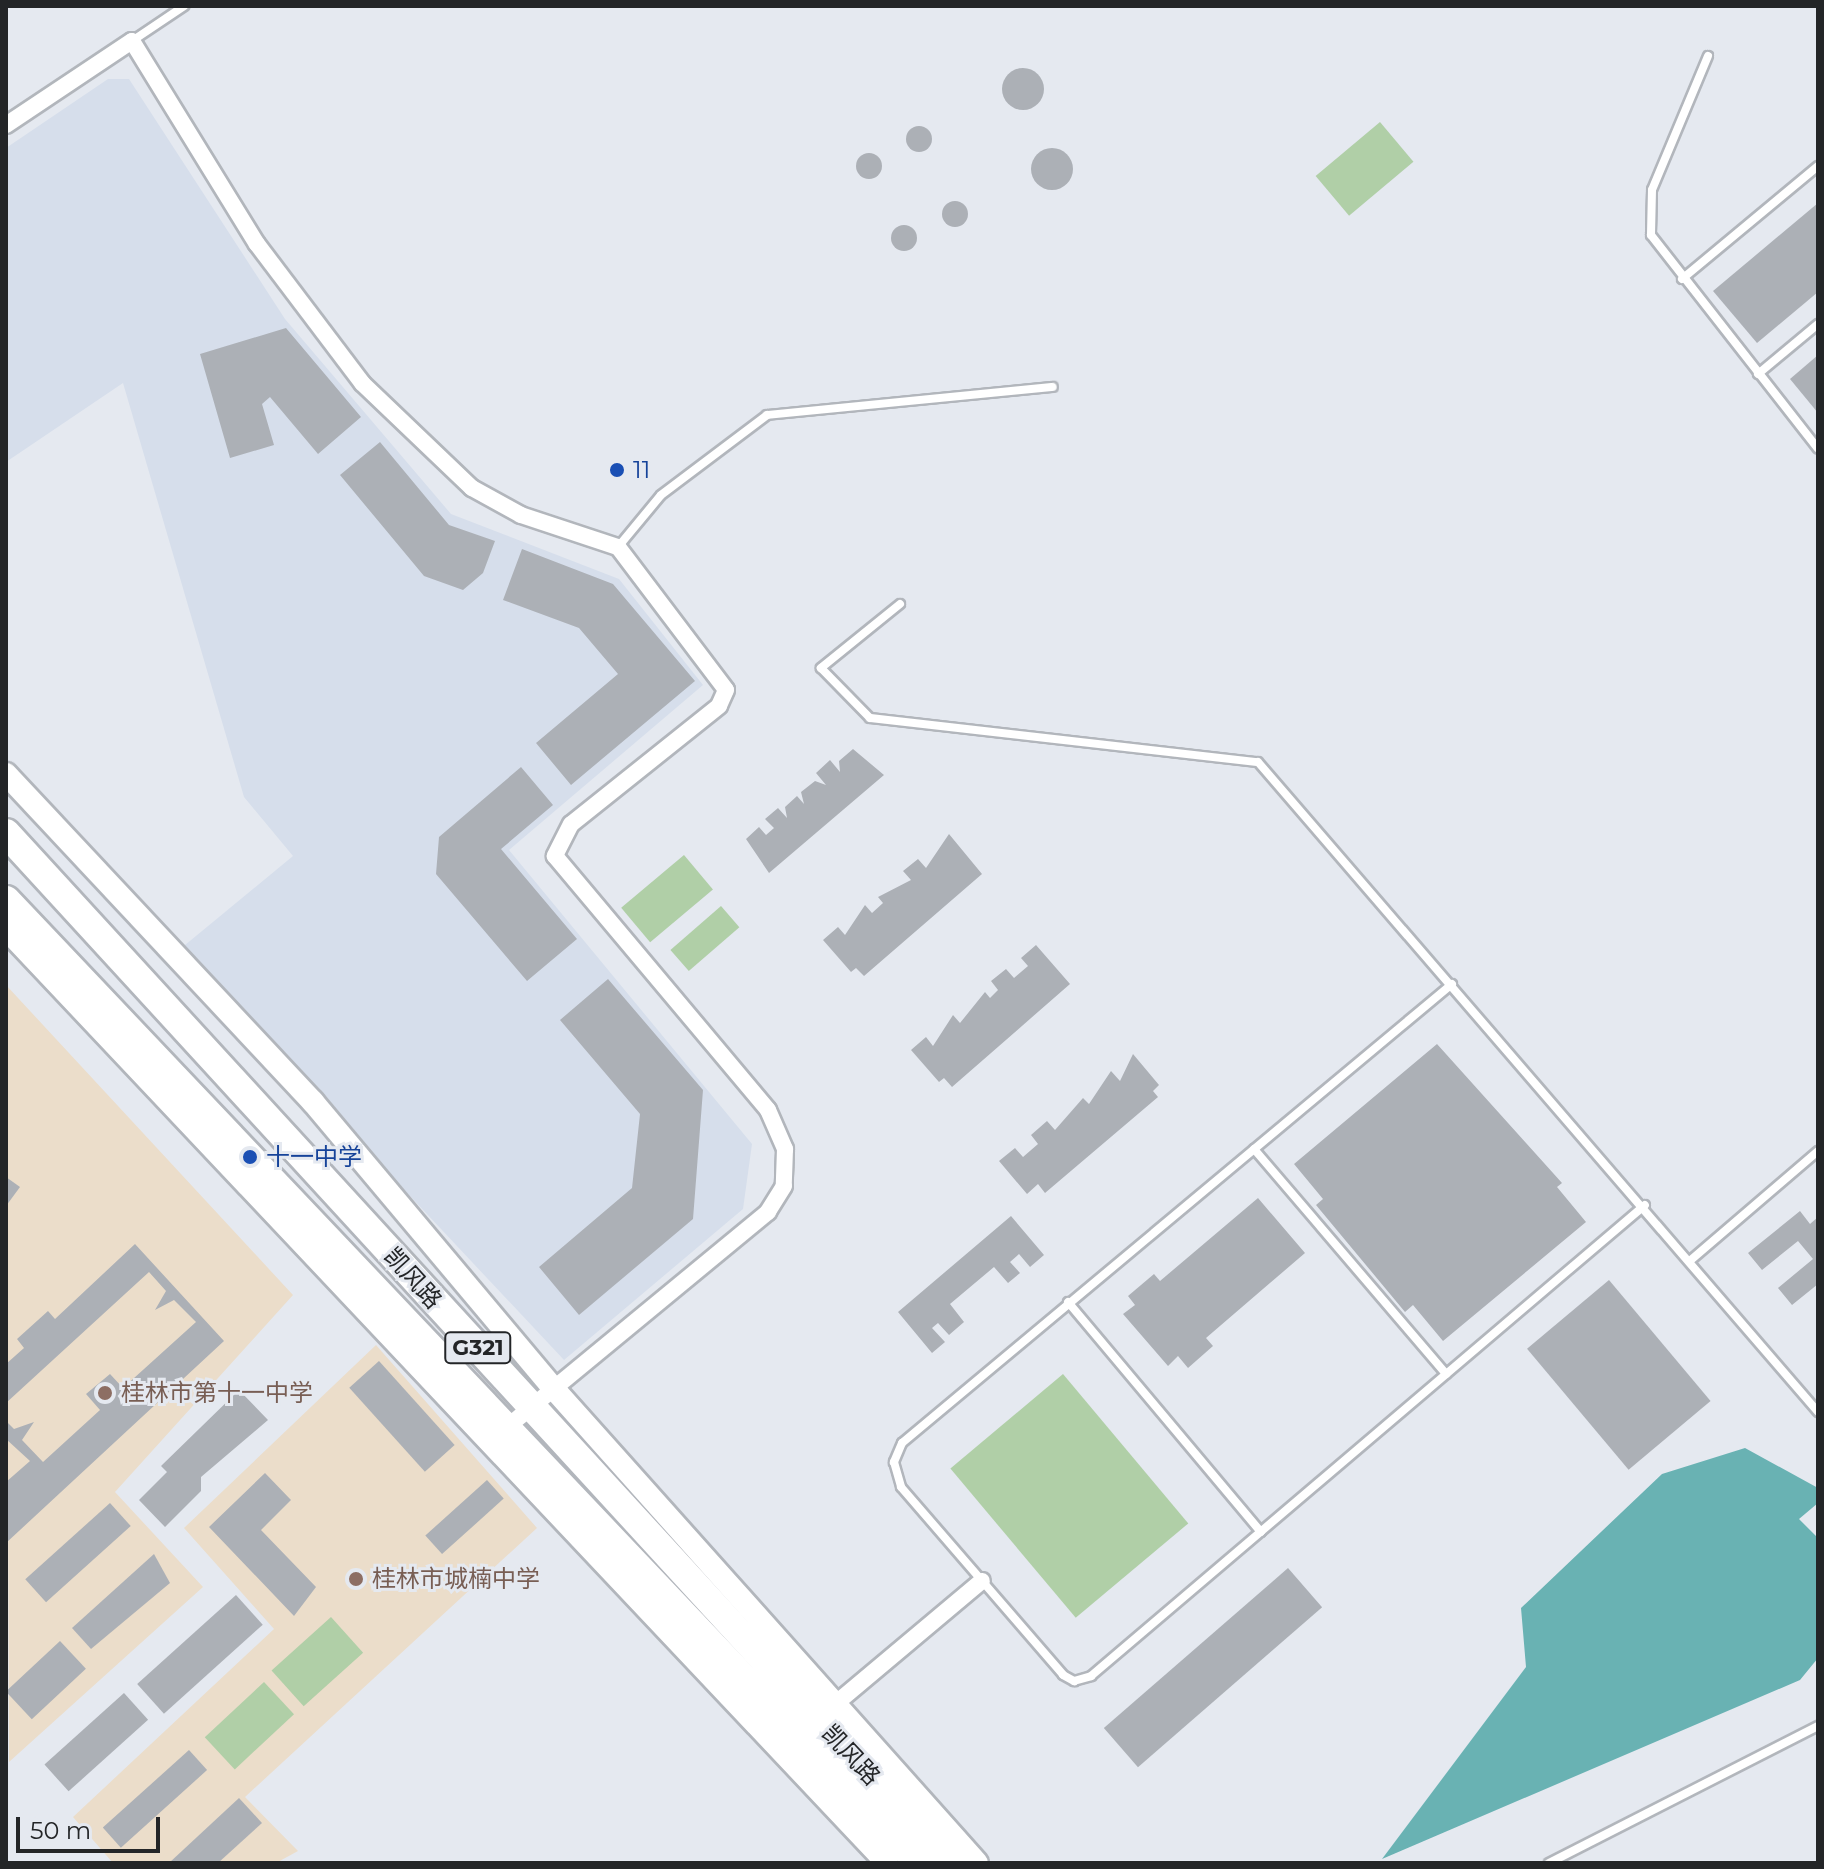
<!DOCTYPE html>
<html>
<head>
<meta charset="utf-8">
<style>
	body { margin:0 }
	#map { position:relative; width:1824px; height:1869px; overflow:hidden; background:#e5e9f0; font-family:Montserrat,"Noto Sans SC",sans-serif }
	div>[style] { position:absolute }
	.built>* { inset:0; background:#d6deeb }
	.education>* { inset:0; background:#ebddca }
	.green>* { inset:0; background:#b0cfa7; transform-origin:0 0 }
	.water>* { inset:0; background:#69b2b3 }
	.building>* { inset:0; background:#acb0b6; transform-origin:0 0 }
	.round { border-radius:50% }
	.roads { filter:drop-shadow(2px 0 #b2b6bc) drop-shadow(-2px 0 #b2b6bc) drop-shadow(0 2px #b2b6bc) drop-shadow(0 -2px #b2b6bc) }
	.lane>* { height:8px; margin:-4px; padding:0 4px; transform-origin:4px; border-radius:4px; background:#fff }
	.street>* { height:16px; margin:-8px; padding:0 8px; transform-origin:8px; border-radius:8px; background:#fff }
	.secondary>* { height:22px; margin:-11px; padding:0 11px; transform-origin:11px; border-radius:11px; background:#fff }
	.highway>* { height:28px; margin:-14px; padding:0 14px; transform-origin:14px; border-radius:14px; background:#fff }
	.dots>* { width:22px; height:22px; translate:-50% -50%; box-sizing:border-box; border:4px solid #e5e9f0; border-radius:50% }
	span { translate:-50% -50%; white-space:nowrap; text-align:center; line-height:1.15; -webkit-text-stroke:6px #e5e9f0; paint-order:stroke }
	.shield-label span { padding:2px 6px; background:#e5e9f0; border:2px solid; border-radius:6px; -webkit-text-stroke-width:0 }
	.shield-label { font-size:22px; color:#232527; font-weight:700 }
	.transit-label { font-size:24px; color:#164399 }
	.left { translate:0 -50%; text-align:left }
	.street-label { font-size:24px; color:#232527 }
	.education-label { font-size:24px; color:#785e54 }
	.frame { position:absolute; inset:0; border:8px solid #232527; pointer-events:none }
	.scale { position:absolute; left:16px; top:1817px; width:144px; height:36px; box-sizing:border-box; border:4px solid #232527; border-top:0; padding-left:10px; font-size:24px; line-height:28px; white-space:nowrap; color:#232527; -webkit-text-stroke:6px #e5e9f0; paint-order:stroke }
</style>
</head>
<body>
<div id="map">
	<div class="built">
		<div style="clip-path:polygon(108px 79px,129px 79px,285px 319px,451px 514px,619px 579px,703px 685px,509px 850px,752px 1144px,743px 1209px,564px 1360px,179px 950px,293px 856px,244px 797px,123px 383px,6px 462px,6px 148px)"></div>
	</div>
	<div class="education">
		<div style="clip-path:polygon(6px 985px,293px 1295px,115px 1492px,203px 1587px,9px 1762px)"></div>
		<div style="clip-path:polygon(376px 1345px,537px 1528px,245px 1797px,298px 1851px,276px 1863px,113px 1863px,73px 1817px,274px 1629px,184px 1528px)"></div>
	</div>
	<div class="green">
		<div style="left:1380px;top:122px;width:52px;height:84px;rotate:50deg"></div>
		<div style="left:684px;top:855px;width:45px;height:82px;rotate:50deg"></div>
		<div style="left:721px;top:906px;width:28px;height:67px;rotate:49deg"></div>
		<div style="left:1063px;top:1374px;width:195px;height:147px;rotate:50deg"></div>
		<div style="left:331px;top:1617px;width:48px;height:80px;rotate:48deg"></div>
		<div style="left:264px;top:1682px;width:44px;height:81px;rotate:47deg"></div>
	</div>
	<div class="water">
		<div style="clip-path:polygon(1745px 1448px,1818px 1488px,1818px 1503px,1799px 1519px,1818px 1538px,1818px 1658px,1800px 1680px,1382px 1859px,1526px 1667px,1521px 1608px,1662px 1474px)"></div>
	</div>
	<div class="building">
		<div class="round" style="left:1002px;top:68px;width:42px;height:42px"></div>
		<div class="round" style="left:906px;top:126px;width:26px;height:26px"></div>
		<div class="round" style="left:1031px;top:148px;width:42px;height:42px"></div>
		<div class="round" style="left:856px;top:153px;width:26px;height:26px"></div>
		<div class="round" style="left:942px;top:201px;width:26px;height:26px"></div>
		<div style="clip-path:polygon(1818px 203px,1818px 292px,1757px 343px,1713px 291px)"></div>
		<div class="round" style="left:891px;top:225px;width:26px;height:26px"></div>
		<div style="clip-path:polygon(286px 328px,361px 417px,318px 454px,270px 397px,262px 404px,274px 445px,230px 458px,200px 354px)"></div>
		<div style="clip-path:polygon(1818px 355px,1818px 413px,1790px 379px)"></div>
		<div style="clip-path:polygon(380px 442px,449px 525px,495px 541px,483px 573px,463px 590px,424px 576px,340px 475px)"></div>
		<div style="clip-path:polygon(522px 549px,613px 584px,695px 681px,571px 785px,536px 743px,618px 674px,579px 628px,503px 600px)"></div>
		<div style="clip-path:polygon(853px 749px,884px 775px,769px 873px,746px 839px,759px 827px,766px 835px,774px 828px,765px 819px,778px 808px,787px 818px,785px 807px,797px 796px,804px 804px,801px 792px,815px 781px,826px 785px,816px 773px,830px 760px,840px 772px,839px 761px)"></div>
		<div style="clip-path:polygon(521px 767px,553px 805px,501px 849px,577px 939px,527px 981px,436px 874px,439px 837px)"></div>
		<div style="clip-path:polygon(949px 834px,982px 874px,864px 976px,856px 968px,851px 972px,823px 940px,838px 927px,845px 935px,865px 905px,872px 913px,883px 903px,878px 897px,911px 880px,903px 871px,918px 859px,926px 868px)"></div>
		<div style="clip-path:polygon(1036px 945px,1070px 984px,952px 1087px,944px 1078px,939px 1082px,911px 1050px,926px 1037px,933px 1046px,953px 1015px,960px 1023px,985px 992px,990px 998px,998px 990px,991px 981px,1006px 969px,1014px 978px,1028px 966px,1021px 958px)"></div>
		<div style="clip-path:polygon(608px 979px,703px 1090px,693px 1219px,579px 1315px,539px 1267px,632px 1188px,640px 1114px,560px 1020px)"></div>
		<div style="clip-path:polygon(1437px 1044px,1562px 1183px,1557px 1187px,1586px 1222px,1443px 1341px,1413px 1305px,1405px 1312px,1316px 1205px,1323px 1199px,1294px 1164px)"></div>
		<div style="clip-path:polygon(1133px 1054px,1159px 1085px,1153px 1091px,1158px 1097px,1045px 1193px,1038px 1184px,1027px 1194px,999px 1161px,1015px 1148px,1023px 1157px,1038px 1144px,1031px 1135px,1047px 1121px,1055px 1130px,1083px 1098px,1089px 1104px,1111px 1071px,1120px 1081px)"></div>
		<div style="clip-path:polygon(6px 1177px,20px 1187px,6px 1206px)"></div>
		<div style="clip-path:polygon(1258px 1198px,1305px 1253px,1206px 1338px,1213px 1346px,1188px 1368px,1178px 1356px,1168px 1366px,1123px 1314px,1135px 1305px,1128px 1296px,1154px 1274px,1160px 1281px)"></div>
		<div style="clip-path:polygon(1800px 1211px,1810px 1224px,1818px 1217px,1818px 1284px,1792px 1305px,1778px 1288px,1813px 1259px,1798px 1241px,1762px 1270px,1748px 1253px)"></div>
		<div style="clip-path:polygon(1011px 1216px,1044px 1255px,1030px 1267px,1019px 1254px,1010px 1262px,1020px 1273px,1008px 1283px,994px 1267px,950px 1304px,964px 1322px,949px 1335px,938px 1323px,932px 1328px,945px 1342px,932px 1353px,898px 1312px)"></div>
		<div style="clip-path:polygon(135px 1244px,224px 1341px,6px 1543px,6px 1482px,30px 1461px,6px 1439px,6px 1421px,14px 1429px,34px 1422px,22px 1440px,43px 1462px,100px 1410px,86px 1394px,110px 1374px,123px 1388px,196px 1322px,174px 1300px,155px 1310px,166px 1291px,149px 1272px,6px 1403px,6px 1364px,24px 1348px,17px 1339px,48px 1311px,55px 1319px)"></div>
		<div style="left:1609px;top:1280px;width:158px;height:107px;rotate:50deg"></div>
		<div style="left:379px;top:1361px;width:113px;height:40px;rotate:48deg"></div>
		<div style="clip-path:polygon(239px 1390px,268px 1420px,201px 1477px,201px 1491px,165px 1527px,139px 1500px,167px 1472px,161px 1466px)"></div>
		<div style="clip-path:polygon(265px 1473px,291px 1500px,261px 1530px,316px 1587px,294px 1616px,209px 1527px)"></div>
		<div style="left:487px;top:1480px;width:25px;height:83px;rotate:48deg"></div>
		<div style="left:110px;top:1503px;width:31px;height:114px;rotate:48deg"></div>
		<div style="clip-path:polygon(154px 1554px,170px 1583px,91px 1649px,72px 1628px)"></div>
		<div style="left:1288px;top:1568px;width:52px;height:244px;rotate:49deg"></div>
		<div style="left:236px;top:1595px;width:40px;height:133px;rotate:48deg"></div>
		<div style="left:60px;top:1641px;width:38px;height:74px;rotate:47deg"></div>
		<div style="left:124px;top:1693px;width:36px;height:107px;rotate:48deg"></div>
		<div style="left:189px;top:1750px;width:27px;height:116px;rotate:48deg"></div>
		<div style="clip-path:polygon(239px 1798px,262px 1823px,218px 1863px,169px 1863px)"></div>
	</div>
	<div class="roads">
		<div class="lane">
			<div style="left:132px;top:41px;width:63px;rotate:-33.9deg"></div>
			<div style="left:1708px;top:56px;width:145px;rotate:112.7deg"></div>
			<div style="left:1652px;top:190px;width:45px;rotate:91.3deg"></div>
			<div style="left:1651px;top:235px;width:271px;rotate:52deg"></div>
			<div style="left:1682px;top:279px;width:177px;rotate:-39.7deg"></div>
			<div style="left:1758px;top:374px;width:78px;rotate:-39.8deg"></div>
			<div style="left:618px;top:547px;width:67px;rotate:-50.4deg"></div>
			<div style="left:661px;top:495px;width:133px;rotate:-37deg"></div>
			<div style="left:767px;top:415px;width:287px;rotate:-5.6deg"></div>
			<div style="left:900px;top:604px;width:102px;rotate:141deg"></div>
			<div style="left:821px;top:668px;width:70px;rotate:45.6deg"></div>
			<div style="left:870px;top:718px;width:390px;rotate:6.5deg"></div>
			<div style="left:1258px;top:762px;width:858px;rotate:49.25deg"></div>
			<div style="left:1452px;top:984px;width:716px;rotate:140.15deg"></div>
			<div style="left:902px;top:1443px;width:21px;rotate:113deg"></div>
			<div style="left:894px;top:1462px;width:26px;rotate:74deg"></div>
			<div style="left:901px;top:1487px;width:248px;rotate:49.2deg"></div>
			<div style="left:1063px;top:1675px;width:13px;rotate:29deg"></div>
			<div style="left:1074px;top:1681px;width:18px;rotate:-16deg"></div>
			<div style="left:1091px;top:1676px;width:727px;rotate:-40.37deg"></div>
			<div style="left:1254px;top:1149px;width:296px;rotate:49.5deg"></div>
			<div style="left:1692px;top:1259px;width:166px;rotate:-40.6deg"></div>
			<div style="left:1068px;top:1302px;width:300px;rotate:50deg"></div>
			<div style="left:1549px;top:1863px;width:302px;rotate:-27deg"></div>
		</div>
		<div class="street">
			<div style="left:6px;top:125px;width:151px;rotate:-33.7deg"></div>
			<div style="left:132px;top:41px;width:238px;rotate:58.4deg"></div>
			<div style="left:257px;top:244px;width:174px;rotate:52.9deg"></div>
			<div style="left:362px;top:383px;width:152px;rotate:43.7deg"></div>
			<div style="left:472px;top:488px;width:56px;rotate:28.9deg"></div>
			<div style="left:521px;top:515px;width:102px;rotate:18.3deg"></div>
			<div style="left:618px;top:547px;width:179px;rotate:52.9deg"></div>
			<div style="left:726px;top:690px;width:17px;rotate:114deg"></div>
			<div style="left:719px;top:706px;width:189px;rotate:141.4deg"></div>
			<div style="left:571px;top:824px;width:36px;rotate:117deg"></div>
			<div style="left:555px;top:856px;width:331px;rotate:50deg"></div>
			<div style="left:768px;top:1110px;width:43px;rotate:66.4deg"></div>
			<div style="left:785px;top:1149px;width:37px;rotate:92deg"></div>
			<div style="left:784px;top:1186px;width:31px;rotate:122deg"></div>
			<div style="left:768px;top:1212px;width:341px;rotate:140.5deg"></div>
			<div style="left:834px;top:1705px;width:193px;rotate:-40deg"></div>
		</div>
		<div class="secondary">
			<div style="left:6px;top:774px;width:449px;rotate:46.9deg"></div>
			<div style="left:313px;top:1102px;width:375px;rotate:50deg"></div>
			<div style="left:554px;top:1389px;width:635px;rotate:48.25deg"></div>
			<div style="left:6px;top:929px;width:1284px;rotate:46.67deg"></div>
		</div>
		<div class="highway">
			<div style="left:6px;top:833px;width:1397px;rotate:47.49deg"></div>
			<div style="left:6px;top:900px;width:1327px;rotate:46.53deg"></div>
		</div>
	</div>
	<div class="dots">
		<div style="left:617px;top:470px;background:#1a4fb4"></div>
		<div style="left:250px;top:1157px;background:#1a4fb4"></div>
		<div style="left:105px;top:1393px;background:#8d6e63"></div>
		<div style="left:356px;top:1579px;background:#8d6e63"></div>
	</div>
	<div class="shield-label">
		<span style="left:478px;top:1348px">G321</span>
	</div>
	<div class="transit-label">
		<span class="left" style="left:633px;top:470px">11</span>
		<span class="left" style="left:266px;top:1157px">十一中学</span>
	</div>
	<div class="street-label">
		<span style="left:413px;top:1278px;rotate:48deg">凯风路</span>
		<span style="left:851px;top:1755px;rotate:47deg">凯风路</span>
	</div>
	<div class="education-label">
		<span class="left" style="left:121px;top:1393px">桂林市第十一中学</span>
		<span class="left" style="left:372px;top:1579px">桂林市城楠中学</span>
	</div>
	<div class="frame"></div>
	<div class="scale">50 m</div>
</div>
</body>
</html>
